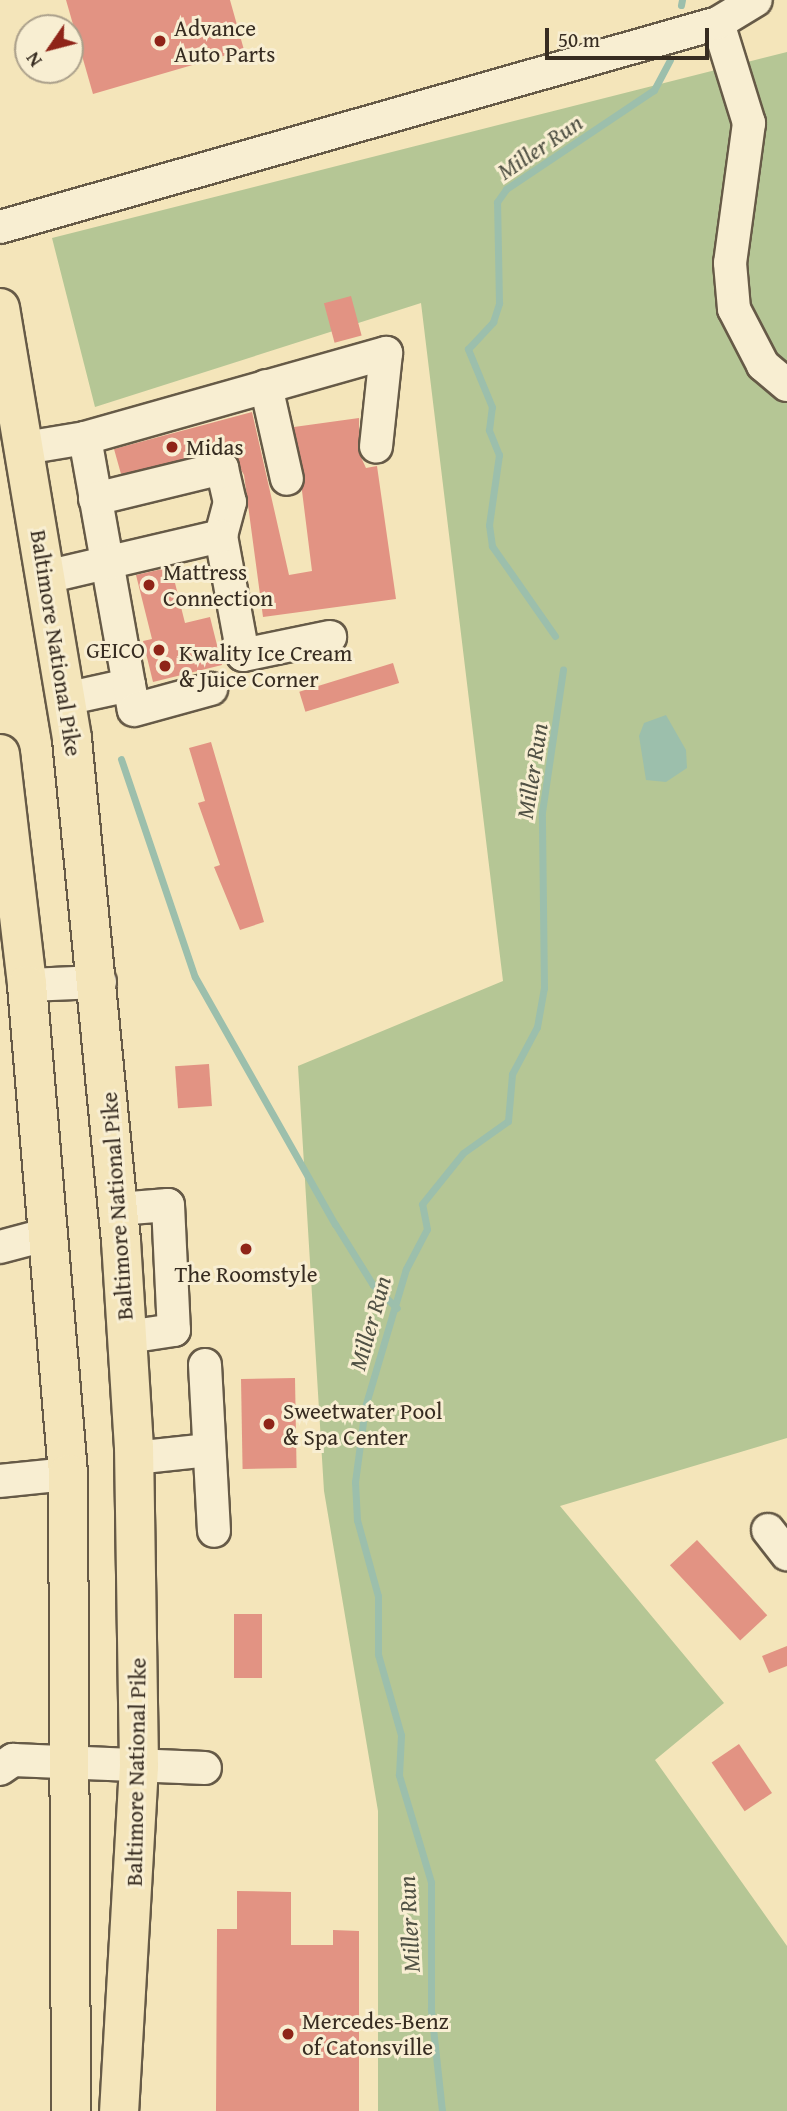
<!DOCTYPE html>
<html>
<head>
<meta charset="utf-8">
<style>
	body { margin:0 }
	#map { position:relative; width:787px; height:2111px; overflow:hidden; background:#f4e5ba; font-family:"Gentium Book Plus",serif }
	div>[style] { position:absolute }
	.green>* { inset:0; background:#b5c695 }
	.water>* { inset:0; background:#9cbfac }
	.stream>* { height:7px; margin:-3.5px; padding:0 3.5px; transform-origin:3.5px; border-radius:3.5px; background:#9cbfac }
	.building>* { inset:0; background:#e29383; transform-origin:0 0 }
	.roads { filter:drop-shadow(2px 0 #665a47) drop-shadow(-2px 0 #665a47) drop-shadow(0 2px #665a47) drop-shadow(0 -2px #665a47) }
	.minor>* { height:32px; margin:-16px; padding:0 16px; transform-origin:16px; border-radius:16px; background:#f8eed2 }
	.major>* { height:38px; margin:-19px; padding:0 19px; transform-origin:19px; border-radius:19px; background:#f4e5ba }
	.dots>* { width:19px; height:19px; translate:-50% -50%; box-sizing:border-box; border:4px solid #f8eed2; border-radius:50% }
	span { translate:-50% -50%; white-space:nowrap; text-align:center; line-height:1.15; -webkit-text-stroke:6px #f8eed2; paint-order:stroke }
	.poi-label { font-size:23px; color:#372c21 }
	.left { translate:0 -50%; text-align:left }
	.right { translate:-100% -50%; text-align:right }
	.street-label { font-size:23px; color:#372c21 }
	.water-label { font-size:24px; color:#505144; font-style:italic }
	.north { position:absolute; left:14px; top:14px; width:70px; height:70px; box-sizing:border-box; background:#f8eed2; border:2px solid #aba08b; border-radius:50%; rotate:235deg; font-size:19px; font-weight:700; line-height:28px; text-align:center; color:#372c21 }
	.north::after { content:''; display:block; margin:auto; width:24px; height:32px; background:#8f2418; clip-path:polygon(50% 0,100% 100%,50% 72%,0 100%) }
	.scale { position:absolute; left:545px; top:28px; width:164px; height:32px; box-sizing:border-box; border:4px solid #372c21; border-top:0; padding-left:9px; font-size:21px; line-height:24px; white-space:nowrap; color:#372c21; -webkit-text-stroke:5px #f8eed2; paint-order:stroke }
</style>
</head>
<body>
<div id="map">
	<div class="green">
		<div style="clip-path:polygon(787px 52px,787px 1438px,560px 1506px,724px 1703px,655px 1760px,787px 1946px,787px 2111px,378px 2111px,378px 1811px,324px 1491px,298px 1066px,503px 981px,421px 303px,95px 407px,52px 238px)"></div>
	</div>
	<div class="water">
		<div style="clip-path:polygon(666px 715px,686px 750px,687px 768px,666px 782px,646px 780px,639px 736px,644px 723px)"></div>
	</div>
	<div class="stream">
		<div style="left:681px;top:5px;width:5px;rotate:-79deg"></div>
		<div style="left:555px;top:636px;width:110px;rotate:-125deg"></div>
		<div style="left:492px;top:546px;width:21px;rotate:-98deg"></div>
		<div style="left:489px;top:525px;width:71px;rotate:-81.9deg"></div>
		<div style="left:499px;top:455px;width:27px;rotate:-112deg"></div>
		<div style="left:489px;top:430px;width:23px;rotate:-83deg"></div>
		<div style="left:492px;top:407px;width:63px;rotate:-112.5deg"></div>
		<div style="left:468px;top:349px;width:37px;rotate:-47deg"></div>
		<div style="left:493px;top:322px;width:20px;rotate:-72deg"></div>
		<div style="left:499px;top:303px;width:101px;rotate:-91.1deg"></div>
		<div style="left:497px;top:202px;width:16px;rotate:-55deg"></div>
		<div style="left:506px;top:189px;width:178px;rotate:-33.8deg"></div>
		<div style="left:654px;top:90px;width:34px;rotate:-62deg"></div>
		<div style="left:121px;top:759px;width:230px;rotate:71.3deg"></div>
		<div style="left:195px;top:977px;width:284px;rotate:60.5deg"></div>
		<div style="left:335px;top:1224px;width:72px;rotate:58.1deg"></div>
		<div style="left:373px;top:1285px;width:33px;rotate:44deg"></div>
		<div style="left:442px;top:2111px;width:103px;rotate:-96.2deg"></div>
		<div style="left:431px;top:2009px;width:127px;rotate:-90deg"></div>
		<div style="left:431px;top:1882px;width:112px;rotate:-106.7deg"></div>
		<div style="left:399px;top:1775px;width:40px;rotate:-87.1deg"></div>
		<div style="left:401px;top:1735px;width:84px;rotate:-105.9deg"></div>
		<div style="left:378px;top:1654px;width:58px;rotate:-90deg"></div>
		<div style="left:378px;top:1596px;width:79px;rotate:-105.4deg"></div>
		<div style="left:357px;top:1520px;width:38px;rotate:-93deg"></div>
		<div style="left:355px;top:1482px;width:76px;rotate:-82.4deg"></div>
		<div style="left:365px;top:1407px;width:144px;rotate:-73.5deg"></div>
		<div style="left:406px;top:1269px;width:45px;rotate:-62.3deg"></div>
		<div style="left:427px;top:1229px;width:25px;rotate:-101deg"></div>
		<div style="left:422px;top:1204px;width:65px;rotate:-51.2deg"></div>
		<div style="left:463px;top:1153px;width:55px;rotate:-35.4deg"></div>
		<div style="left:508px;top:1121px;width:47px;rotate:-85.1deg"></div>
		<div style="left:512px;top:1074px;width:53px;rotate:-62deg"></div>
		<div style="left:537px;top:1027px;width:40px;rotate:-80deg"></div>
		<div style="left:544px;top:988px;width:176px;rotate:-90.7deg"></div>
		<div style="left:542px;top:812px;width:144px;rotate:-81.6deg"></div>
	</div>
	<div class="building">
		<div style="clip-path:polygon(66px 0,230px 0,244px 50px,93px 94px)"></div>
		<div style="left:351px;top:296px;width:41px;height:28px;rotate:75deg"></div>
		<div style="clip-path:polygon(252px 412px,289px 575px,312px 571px,294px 427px,359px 418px,359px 453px,366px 468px,377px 466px,396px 599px,263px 617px,244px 475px,230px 450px,121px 474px,114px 449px)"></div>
		<div style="clip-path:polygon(171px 567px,185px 623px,210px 617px,222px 665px,153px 682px,143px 641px,152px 639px,136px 575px)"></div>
		<div style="left:393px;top:663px;width:21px;height:98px;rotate:73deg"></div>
		<div style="clip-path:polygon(211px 742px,264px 922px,240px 930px,214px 867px,220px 865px,198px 803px,205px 801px,189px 748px)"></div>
		<div style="left:209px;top:1064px;width:42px;height:34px;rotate:86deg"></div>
		<div style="left:295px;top:1378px;width:90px;height:54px;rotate:89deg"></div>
		<div style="left:697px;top:1540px;width:103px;height:37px;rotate:47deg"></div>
		<div style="left:234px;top:1614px;width:28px;height:64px"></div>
		<div style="clip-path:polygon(787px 1646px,787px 1666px,769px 1673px,762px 1656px)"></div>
		<div style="left:739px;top:1744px;width:59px;height:33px;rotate:56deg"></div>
		<div style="clip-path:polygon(237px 1891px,291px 1892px,291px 1945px,333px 1945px,333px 1930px,359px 1931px,359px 2111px,216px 2111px,217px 1929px,237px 1929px)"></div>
	</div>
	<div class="roads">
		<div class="minor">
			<div style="left:718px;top:23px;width:105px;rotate:72.8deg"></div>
			<div style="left:749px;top:123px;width:141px;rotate:97.7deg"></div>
			<div style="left:730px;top:263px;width:46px;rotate:85deg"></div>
			<div style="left:734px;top:309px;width:63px;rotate:62.6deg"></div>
			<div style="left:763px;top:365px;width:31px;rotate:40deg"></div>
			<div style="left:0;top:227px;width:746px;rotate:-15.86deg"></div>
			<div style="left:718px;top:23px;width:44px;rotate:-31.2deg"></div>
			<div style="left:266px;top:386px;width:95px;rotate:77.3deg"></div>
			<div style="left:85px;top:438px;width:313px;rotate:-15.8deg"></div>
			<div style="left:386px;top:353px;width:94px;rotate:96.1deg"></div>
			<div style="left:25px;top:448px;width:61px;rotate:-9.5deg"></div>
			<div style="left:85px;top:438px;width:251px;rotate:79.9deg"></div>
			<div style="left:129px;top:685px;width:66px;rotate:167.7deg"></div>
			<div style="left:95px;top:499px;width:131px;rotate:-13.7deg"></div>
			<div style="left:222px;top:468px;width:35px;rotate:77deg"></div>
			<div style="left:230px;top:502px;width:35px;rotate:105deg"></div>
			<div style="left:221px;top:536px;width:121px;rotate:79.5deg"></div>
			<div style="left:243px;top:655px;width:89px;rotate:-11.7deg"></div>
			<div style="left:46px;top:577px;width:180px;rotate:-13.2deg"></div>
			<div style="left:129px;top:685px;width:25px;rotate:79deg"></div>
			<div style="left:134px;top:710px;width:80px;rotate:-15.3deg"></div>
			<div style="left:27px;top:985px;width:73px;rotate:-2.4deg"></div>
			<div style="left:118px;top:1209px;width:50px;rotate:-4.6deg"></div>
			<div style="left:168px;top:1205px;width:125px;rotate:87.3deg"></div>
			<div style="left:174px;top:1330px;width:48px;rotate:171.5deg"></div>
			<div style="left:0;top:1247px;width:51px;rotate:-14.9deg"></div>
			<div style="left:205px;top:1365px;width:166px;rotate:86.9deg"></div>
			<div style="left:134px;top:1458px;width:75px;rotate:-6.1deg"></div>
			<div style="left:0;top:1481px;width:68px;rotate:-5.9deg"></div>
			<div style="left:768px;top:1530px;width:31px;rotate:52deg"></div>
			<div style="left:0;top:1769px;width:16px;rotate:-35deg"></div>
			<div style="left:13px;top:1760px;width:192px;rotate:2.4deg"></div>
		</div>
		<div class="major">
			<div style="left:0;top:308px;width:437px;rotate:80.5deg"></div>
			<div style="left:72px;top:739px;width:504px;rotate:84.43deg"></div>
			<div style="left:121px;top:1241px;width:206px;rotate:86.4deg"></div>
			<div style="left:134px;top:1447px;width:319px;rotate:89.1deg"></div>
			<div style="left:139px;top:1766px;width:346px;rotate:93.3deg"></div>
			<div style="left:0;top:754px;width:233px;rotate:83.3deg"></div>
			<div style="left:27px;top:985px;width:491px;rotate:85.2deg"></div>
			<div style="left:68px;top:1474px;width:637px;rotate:89.73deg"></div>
		</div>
	</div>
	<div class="dots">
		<div style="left:160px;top:41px;background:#8f2418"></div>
		<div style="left:172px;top:447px;background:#8f2418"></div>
		<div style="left:149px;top:585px;background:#8f2418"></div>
		<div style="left:159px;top:650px;background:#8f2418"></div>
		<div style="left:165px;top:666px;background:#8f2418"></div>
		<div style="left:246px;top:1249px;background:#8f2418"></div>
		<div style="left:269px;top:1424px;background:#8f2418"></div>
		<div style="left:288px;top:2034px;background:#8f2418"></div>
	</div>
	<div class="poi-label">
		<span class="left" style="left:174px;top:41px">Advance<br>Auto Parts</span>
		<span class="left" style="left:186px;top:447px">Midas</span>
		<span class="left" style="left:163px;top:585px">Mattress<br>Connection</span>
		<span class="right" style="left:145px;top:650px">GEICO</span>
		<span class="left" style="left:179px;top:666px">Kwality Ice Cream<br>&amp; Juice Corner</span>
		<span style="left:246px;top:1274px">The Roomstyle</span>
		<span class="left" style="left:283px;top:1424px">Sweetwater Pool<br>&amp; Spa Center</span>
		<span class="left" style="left:302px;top:2034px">Mercedes-Benz<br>of Catonsville</span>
	</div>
	<div class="street-label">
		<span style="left:56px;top:643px;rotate:81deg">Baltimore National Pike</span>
		<span style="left:117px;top:1206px;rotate:-94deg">Baltimore National Pike</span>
		<span style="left:136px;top:1772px;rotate:-89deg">Baltimore National Pike</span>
	</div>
	<div class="water-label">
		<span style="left:540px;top:147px;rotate:-34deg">Miller Run</span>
		<span style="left:532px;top:771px;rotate:-81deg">Miller Run</span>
		<span style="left:370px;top:1323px;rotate:-74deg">Miller Run</span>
		<span style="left:409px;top:1924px;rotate:-93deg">Miller Run</span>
	</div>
	<div class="north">N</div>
	<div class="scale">50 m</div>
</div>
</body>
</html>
